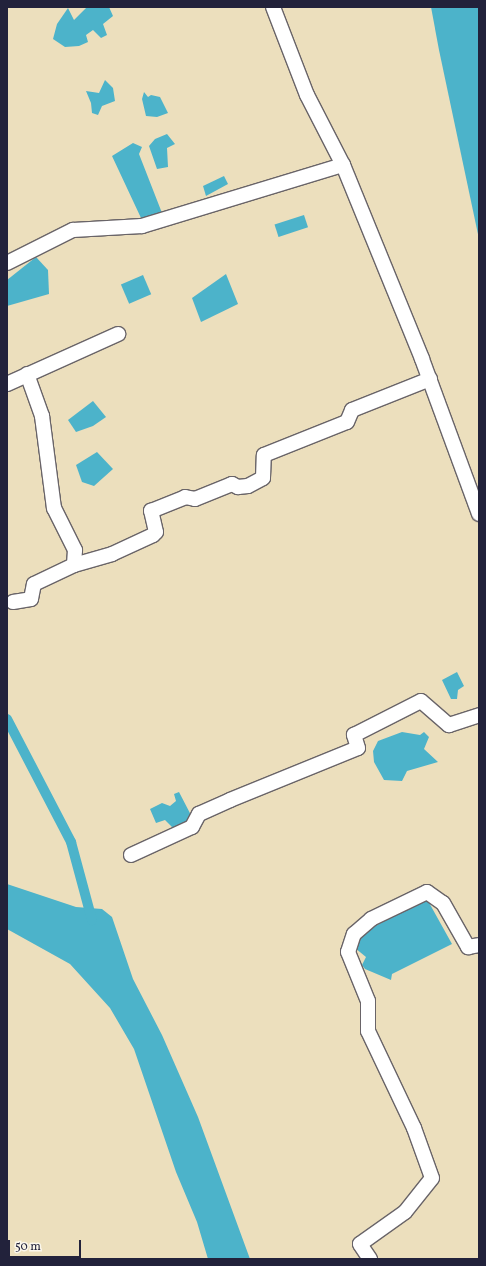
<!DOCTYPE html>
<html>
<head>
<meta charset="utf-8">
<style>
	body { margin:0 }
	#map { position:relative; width:486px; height:1266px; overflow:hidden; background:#ecdfbd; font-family:Vollkorn,serif }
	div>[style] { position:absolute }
	.water>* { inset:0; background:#4cb3ca; transform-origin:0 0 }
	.canal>* { height:10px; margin:-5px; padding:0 5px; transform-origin:5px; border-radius:5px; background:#4cb3ca }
	.roads { filter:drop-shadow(1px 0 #696468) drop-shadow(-1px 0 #696468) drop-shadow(0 1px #696468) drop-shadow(0 -1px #696468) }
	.minor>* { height:14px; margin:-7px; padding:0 7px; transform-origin:7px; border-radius:7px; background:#fff }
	span { translate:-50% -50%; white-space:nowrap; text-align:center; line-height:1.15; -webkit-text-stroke:4px #fbf7ec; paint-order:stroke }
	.frame { position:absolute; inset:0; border:8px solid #22223b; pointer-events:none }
	.scale { position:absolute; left:8px; top:1240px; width:73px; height:18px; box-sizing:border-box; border:2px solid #22223b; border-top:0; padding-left:5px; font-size:12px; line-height:14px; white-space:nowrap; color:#22223b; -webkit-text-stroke:3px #fbf7ec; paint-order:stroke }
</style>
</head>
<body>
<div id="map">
	<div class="water">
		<div style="clip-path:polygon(87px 7px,109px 7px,113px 16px,103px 24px,107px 35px,101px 38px,93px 30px,86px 35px,88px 42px,79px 46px,65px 47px,53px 39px,57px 24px,68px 8px,74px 20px)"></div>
		<div style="clip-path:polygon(431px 7px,479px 7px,479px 239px,439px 50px)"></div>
		<div style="clip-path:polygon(105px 80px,113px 88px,115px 101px,102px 106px,98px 115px,92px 113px,91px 103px,86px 91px,99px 93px)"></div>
		<div style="clip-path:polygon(144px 92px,148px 97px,151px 95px,160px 97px,168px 113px,157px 117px,146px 116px,142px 99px)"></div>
		<div style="clip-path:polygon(167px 134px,175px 144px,167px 148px,168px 167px,157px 169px,149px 146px,155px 139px)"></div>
		<div style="clip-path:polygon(133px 143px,142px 147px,139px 154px,162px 213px,141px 218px,112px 156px)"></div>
		<div style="clip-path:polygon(224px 176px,228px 184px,206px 196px,203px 186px)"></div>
		<div style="left:304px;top:215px;width:13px;height:31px;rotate:72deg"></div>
		<div style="clip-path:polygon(36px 257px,48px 270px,49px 294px,7px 306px,7px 280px)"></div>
		<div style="clip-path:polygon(226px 274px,238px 304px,201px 322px,192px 298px)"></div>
		<div style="left:143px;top:275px;width:21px;height:24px;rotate:67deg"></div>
		<div style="clip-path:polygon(93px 401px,106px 417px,93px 426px,76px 432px,68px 420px)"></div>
		<div style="clip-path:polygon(97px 452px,113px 469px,94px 486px,82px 482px,76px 465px)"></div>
		<div style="clip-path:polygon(457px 672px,464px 686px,458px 690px,457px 699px,451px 699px,442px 680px)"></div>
		<div style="clip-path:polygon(402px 732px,420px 735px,424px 732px,429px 737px,424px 749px,438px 762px,407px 771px,402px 781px,384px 780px,374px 762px,373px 751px,378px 741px)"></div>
		<div style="clip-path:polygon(179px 792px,193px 819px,173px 828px,165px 820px,156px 823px,150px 809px,162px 803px,170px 806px,176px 801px,174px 794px)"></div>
		<div style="clip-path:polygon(7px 884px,76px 907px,102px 909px,112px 917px,133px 979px,162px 1035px,198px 1117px,250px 1259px,208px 1259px,197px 1222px,176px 1172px,134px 1049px,110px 1008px,70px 964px,7px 929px)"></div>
		<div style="clip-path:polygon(427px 899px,452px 944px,392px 974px,391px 980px,365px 969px,362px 965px,366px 957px,355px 948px,362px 933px)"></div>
	</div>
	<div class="canal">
		<div style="left:7px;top:719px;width:139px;rotate:62.5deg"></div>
		<div style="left:71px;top:842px;width:81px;rotate:74.9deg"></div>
	</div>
	<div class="roads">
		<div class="minor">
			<div style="left:273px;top:7px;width:94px;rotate:68.9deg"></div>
			<div style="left:307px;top:95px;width:79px;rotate:62.8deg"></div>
			<div style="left:343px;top:165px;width:209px;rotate:67.8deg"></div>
			<div style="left:422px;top:359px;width:165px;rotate:69.8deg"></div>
			<div style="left:7px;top:263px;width:74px;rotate:-26.6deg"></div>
			<div style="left:73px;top:230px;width:69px;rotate:-3.3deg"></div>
			<div style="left:142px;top:226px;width:210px;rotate:-16.9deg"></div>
			<div style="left:27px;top:374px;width:45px;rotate:70.3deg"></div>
			<div style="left:42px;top:416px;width:93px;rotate:82.6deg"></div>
			<div style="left:54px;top:508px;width:47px;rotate:63.4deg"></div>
			<div style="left:75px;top:550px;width:15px;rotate:94deg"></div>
			<div style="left:7px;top:384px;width:122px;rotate:-24.2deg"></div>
			<div style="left:13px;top:602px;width:18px;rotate:-9deg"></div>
			<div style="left:31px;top:599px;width:15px;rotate:-79deg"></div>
			<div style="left:34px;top:584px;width:44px;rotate:-25.4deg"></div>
			<div style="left:74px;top:565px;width:40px;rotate:-16deg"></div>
			<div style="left:112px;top:554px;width:45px;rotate:-24.9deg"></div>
			<div style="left:153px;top:535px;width:4px;rotate:-45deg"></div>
			<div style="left:156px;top:532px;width:22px;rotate:-103deg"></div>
			<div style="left:151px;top:511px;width:37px;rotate:-22deg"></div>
			<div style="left:185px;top:497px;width:10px;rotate:11deg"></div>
			<div style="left:195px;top:499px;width:40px;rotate:-22deg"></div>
			<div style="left:232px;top:484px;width:7px;rotate:27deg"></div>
			<div style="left:238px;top:487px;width:10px;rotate:-6deg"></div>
			<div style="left:248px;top:486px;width:17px;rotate:-28deg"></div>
			<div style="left:263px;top:478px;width:23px;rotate:-88deg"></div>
			<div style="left:264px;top:455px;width:89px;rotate:-21.7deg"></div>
			<div style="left:347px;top:422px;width:13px;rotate:-67deg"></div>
			<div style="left:352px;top:410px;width:84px;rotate:-21.7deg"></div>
			<div style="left:131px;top:855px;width:67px;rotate:-24.7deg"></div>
			<div style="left:192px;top:827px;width:15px;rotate:-62deg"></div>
			<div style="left:199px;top:814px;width:34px;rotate:-24deg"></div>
			<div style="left:230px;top:800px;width:138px;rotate:-22.1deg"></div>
			<div style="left:358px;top:748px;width:14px;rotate:-107deg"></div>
			<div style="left:354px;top:735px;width:75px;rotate:-26.9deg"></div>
			<div style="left:421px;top:701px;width:37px;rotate:41deg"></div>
			<div style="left:449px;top:725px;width:32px;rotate:-18deg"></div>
			<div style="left:370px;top:1259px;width:18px;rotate:-124deg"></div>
			<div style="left:360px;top:1244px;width:55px;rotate:-35.4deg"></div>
			<div style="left:405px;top:1212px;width:43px;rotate:-51.5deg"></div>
			<div style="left:432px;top:1178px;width:53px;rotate:-109.8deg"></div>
			<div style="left:414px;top:1128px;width:107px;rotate:-115.4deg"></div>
			<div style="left:368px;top:1031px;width:30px;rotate:-90deg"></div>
			<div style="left:368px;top:1001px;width:53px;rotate:-112.2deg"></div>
			<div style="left:348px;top:952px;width:19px;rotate:-72deg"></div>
			<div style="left:354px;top:934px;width:23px;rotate:-41deg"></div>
			<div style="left:371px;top:919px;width:62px;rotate:-25.7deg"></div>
			<div style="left:427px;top:892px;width:19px;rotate:35deg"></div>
			<div style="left:443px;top:903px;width:51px;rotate:60.4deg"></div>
			<div style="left:468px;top:947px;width:11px;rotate:-10deg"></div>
		</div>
	</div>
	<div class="frame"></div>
	<div class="scale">50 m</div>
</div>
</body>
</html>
